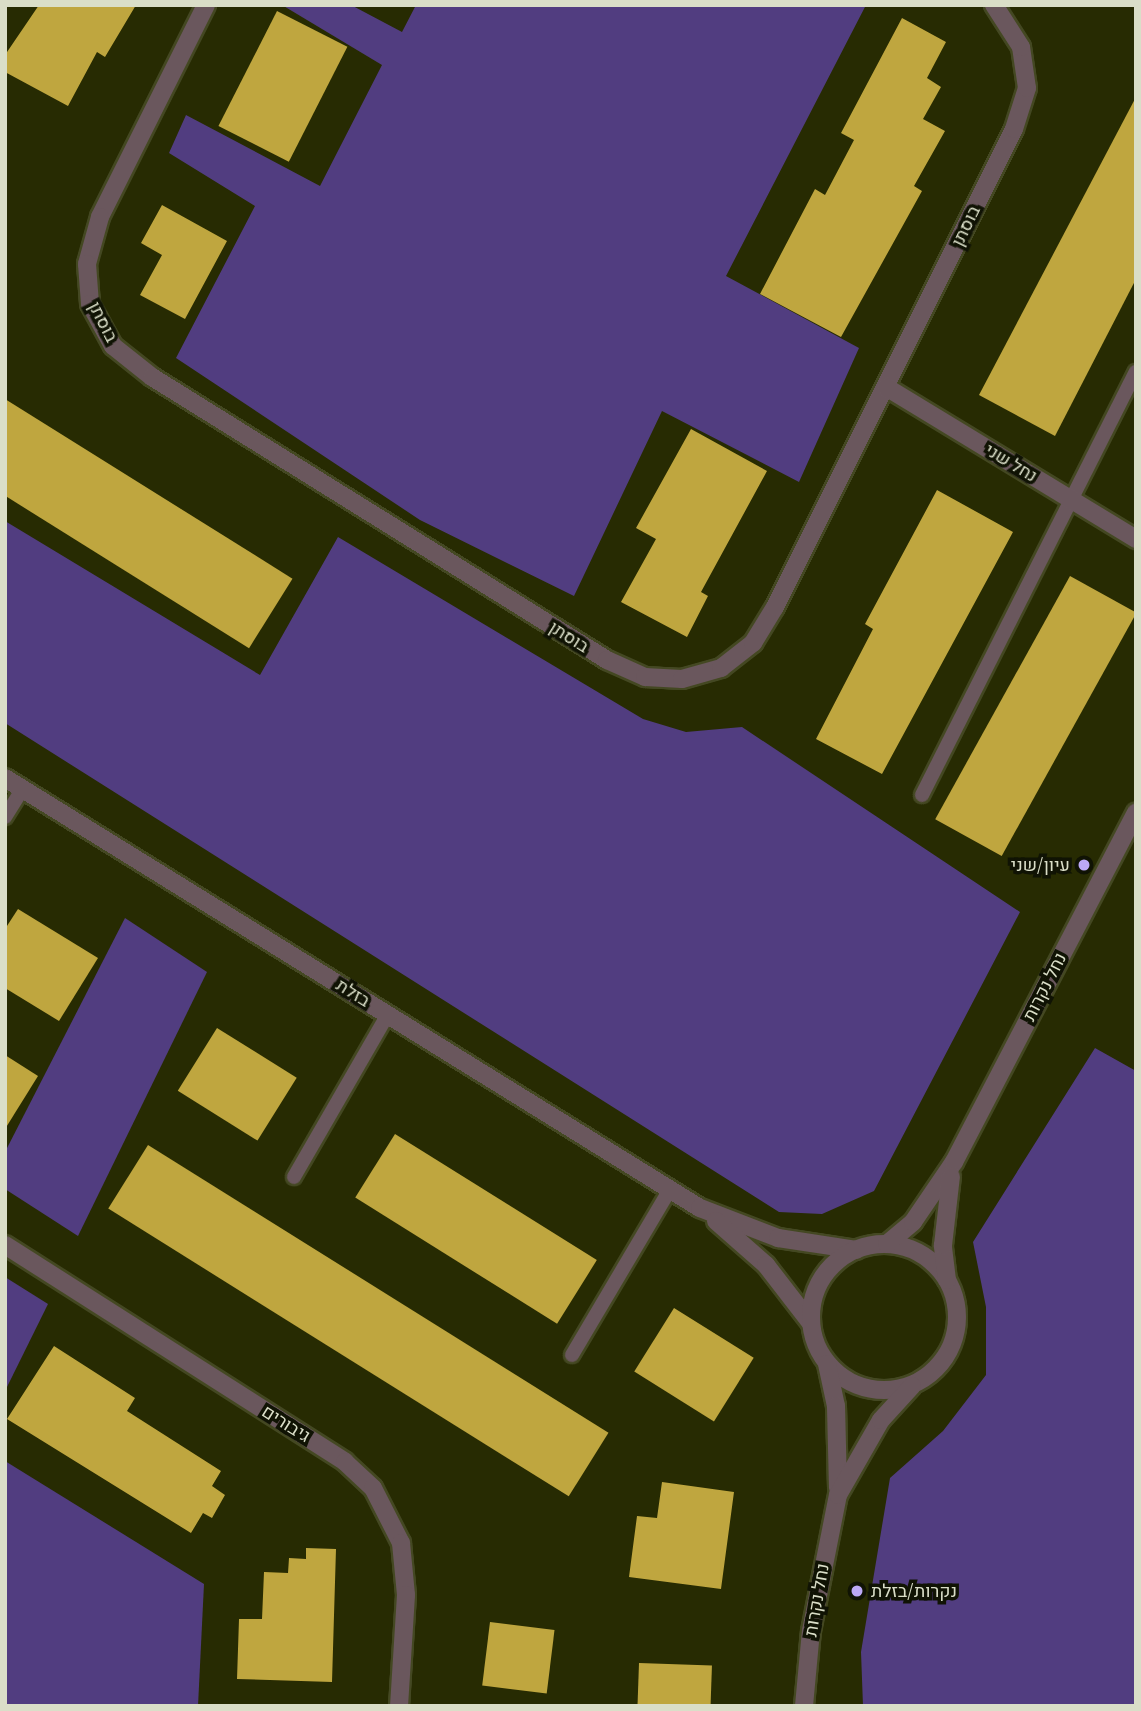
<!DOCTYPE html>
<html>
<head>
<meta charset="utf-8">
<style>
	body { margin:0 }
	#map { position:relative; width:1141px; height:1711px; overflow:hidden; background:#272b02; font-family:"IBM Plex Serif",Heebo,serif }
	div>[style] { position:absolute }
	.green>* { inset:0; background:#513d80 }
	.building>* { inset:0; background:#bfa63f; transform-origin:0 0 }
	.roads { filter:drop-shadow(2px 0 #444822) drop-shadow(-2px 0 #444822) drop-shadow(0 2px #444822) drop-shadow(0 -2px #444822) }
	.service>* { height:14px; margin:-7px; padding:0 7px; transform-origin:7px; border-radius:7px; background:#6a575d }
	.minor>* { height:18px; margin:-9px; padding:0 9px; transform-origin:9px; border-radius:9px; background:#6a575d }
	.minor>.ring { margin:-9px; padding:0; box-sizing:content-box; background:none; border:18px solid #6a575d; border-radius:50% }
	.dots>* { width:19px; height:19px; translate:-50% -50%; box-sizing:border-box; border:4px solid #101304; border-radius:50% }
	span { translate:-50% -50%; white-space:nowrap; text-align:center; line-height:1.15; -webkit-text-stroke:7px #101304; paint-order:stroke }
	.street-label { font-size:18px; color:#dadec8 }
	.poi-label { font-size:18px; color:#dadec8 }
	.right { translate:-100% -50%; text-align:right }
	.left { translate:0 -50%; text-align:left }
	.frame { position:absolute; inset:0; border:7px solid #dadec8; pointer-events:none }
</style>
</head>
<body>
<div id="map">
	<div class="green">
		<div style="clip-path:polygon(282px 5px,351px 5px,402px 32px,416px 5px,866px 5px,726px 276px,859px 348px,799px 482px,662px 411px,574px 596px,420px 520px,176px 358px,255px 206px,169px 153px,186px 115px,320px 186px,382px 65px)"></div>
		<div style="clip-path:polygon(5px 521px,260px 675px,338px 537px,643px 719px,686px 732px,742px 727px,1020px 912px,874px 1191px,822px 1214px,779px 1212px,5px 723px)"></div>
		<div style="clip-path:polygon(125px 918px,207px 972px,78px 1236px,5px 1189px,5px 1152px)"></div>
		<div style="clip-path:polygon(1095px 1048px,1136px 1071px,1136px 1706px,863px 1706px,861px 1652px,890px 1478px,943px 1431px,986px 1375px,986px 1307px,973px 1242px)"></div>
		<div style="clip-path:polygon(5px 1277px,48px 1304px,5px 1391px)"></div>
		<div style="clip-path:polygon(5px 1461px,204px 1584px,198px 1706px,5px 1706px)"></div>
	</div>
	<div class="building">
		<div style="clip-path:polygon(39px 5px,136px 5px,105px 57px,97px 52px,68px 106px,5px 72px,5px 55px)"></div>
		<div style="left:277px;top:11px;width:79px;height:129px;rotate:27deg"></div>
		<div style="clip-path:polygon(902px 18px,946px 42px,927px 78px,941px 87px,923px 119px,945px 131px,914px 186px,922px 191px,841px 337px,760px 294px,815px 189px,825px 195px,854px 140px,841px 133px)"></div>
		<div style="clip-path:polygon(1136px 97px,1136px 279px,1055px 436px,979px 395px)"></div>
		<div style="clip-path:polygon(162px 205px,227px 241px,185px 319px,140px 295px,162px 255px,141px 243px)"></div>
		<div style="left:5px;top:399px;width:339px;height:82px;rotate:32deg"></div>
		<div style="clip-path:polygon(691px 429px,767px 471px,701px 592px,708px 596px,687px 637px,621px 602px,656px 539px,636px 528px)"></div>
		<div style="clip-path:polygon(937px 490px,1013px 532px,882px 774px,816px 739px,873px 629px,865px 624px)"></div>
		<div style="left:1070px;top:576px;width:76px;height:278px;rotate:29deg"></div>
		<div style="clip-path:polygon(18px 909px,98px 958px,59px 1021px,5px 988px,5px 929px)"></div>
		<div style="left:217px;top:1028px;width:94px;height:74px;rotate:32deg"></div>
		<div style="clip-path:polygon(5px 1055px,38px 1076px,5px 1129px)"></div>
		<div style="left:395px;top:1134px;width:238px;height:75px;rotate:32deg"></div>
		<div style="left:148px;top:1145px;width:543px;height:75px;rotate:32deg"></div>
		<div style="left:674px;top:1308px;width:94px;height:75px;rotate:32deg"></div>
		<div style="clip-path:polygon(54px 1346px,135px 1398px,127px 1411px,221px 1471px,212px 1486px,225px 1495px,212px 1518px,203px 1513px,191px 1533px,7px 1419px)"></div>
		<div style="clip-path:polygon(662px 1482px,734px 1492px,721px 1589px,629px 1577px,637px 1516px,657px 1518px)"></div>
		<div style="clip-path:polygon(306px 1548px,336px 1549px,332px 1682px,237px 1679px,239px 1619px,262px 1619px,264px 1572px,288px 1573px,289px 1558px,306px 1559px)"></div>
		<div style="left:490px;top:1622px;width:65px;height:64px;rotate:7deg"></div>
		<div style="left:639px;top:1663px;width:73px;height:43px;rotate:2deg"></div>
	</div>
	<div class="roads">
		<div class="service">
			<div style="left:922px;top:795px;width:474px;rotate:-63.2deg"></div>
			<div style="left:5px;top:817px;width:34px;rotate:-58deg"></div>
			<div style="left:294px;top:1177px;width:188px;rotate:-60deg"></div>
			<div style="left:572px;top:1355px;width:193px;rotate:-59.4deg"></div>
		</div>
		<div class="minor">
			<div style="left:206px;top:5px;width:237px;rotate:116.6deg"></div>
			<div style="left:100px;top:217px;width:49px;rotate:105.5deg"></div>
			<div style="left:87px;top:264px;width:40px;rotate:85.7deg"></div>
			<div style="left:90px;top:304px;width:48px;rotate:61.3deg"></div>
			<div style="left:113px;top:346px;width:50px;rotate:38.5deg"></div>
			<div style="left:152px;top:377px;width:536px;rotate:31.88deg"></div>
			<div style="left:607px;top:660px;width:42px;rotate:24.1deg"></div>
			<div style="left:645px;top:677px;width:37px;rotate:3deg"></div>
			<div style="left:682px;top:679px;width:41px;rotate:-15.8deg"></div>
			<div style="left:721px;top:668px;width:41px;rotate:-38deg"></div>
			<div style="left:753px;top:643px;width:42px;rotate:-58.6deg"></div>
			<div style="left:775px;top:607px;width:534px;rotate:-63.43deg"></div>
			<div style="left:1014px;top:129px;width:43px;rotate:-72.4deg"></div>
			<div style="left:1027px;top:88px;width:41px;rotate:-98.3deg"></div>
			<div style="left:1021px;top:47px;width:50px;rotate:-122.7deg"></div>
			<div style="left:886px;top:387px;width:293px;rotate:31.3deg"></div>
			<div style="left:5px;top:778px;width:817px;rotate:31.75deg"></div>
			<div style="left:700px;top:1208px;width:84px;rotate:21deg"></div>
			<div style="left:778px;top:1238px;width:79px;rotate:8.7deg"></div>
			<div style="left:716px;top:1221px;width:67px;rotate:41.3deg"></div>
			<div style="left:766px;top:1265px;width:72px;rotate:52.3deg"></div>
			<div class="ring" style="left:811px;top:1244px;width:128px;height:128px"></div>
			<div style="left:887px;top:1244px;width:34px;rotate:-40deg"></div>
			<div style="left:913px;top:1222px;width:73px;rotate:-55.7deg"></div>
			<div style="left:954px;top:1162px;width:394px;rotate:-62.5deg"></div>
			<div style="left:5px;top:1245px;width:403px;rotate:32.5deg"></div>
			<div style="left:345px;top:1462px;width:38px;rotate:43deg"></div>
			<div style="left:373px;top:1488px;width:62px;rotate:63deg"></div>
			<div style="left:401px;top:1543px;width:52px;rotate:84.5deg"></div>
			<div style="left:406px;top:1595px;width:111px;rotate:93.6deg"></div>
			<div style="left:947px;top:1280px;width:35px;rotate:-97deg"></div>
			<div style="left:943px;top:1245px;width:69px;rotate:-83.4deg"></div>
			<div style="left:827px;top:1364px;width:43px;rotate:77.9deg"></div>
			<div style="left:836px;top:1406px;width:82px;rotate:88.6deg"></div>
			<div style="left:804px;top:1706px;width:75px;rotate:-84.7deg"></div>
			<div style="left:811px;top:1631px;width:139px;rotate:-78.8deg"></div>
			<div style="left:838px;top:1495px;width:86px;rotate:-60.2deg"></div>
			<div style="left:881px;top:1420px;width:46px;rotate:-47.6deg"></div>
		</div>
	</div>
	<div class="dots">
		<div style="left:1084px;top:865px;background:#bca9f5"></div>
		<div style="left:857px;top:1591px;background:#bca9f5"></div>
	</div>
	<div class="street-label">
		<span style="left:966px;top:226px;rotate:-64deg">בוסתן</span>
		<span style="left:103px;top:322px;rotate:63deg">בוסתן</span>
		<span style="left:1011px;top:463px;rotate:31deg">נחל שני</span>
		<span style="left:569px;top:637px;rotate:32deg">בוסתן</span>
		<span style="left:1045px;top:987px;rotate:-63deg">נחל נקרות</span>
		<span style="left:353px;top:993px;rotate:32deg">בזלת</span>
		<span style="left:286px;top:1424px;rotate:32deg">גיבורים</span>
		<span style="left:817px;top:1600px;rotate:-80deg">נחל נקרות</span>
	</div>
	<div class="poi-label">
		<span class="right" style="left:1070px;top:865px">עיון/שני</span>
		<span class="left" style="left:871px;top:1591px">נקרות/בזלת</span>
	</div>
	<div class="frame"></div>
</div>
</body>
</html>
